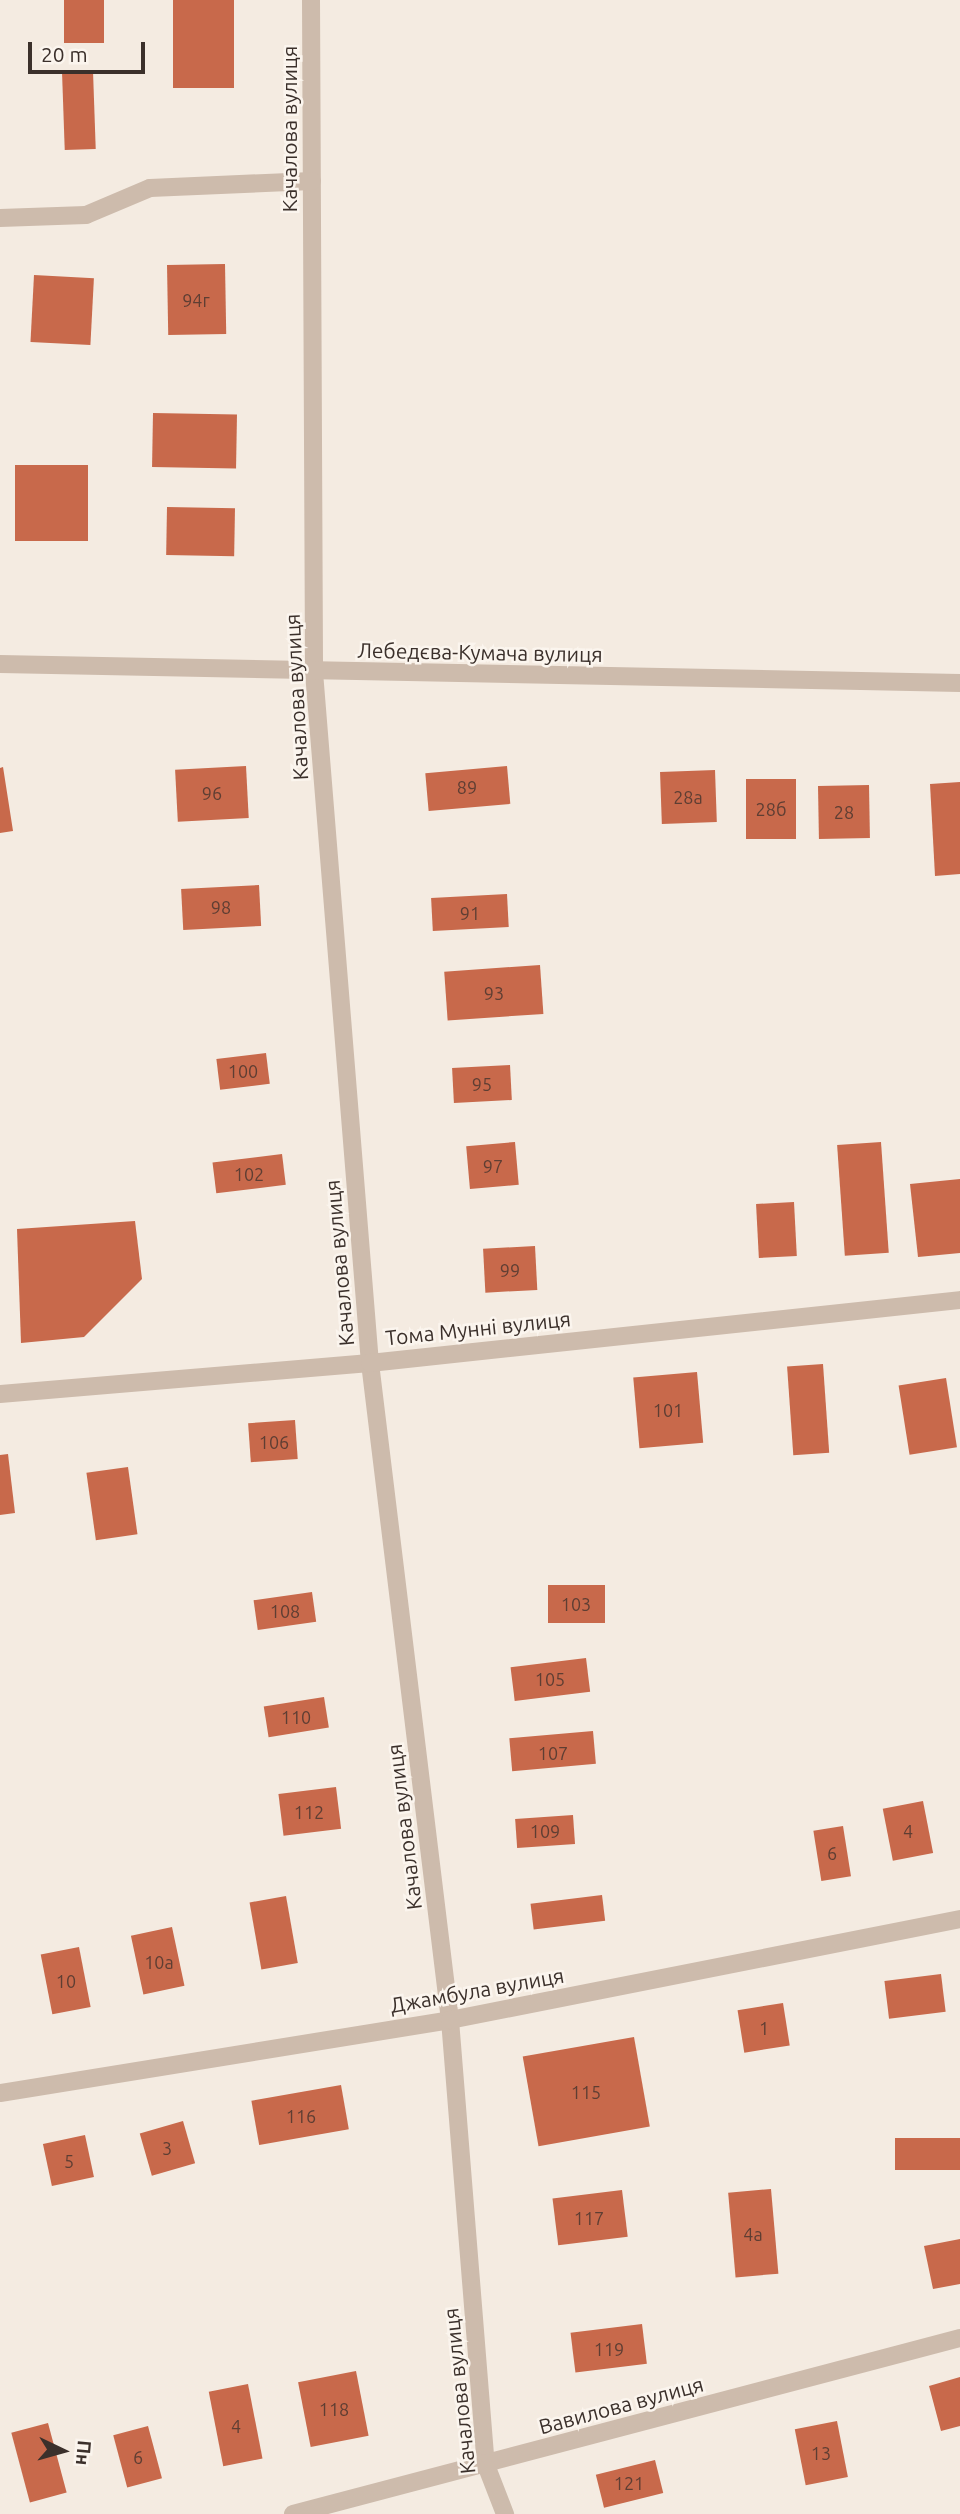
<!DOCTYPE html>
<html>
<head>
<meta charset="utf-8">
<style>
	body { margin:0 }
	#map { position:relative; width:960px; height:2514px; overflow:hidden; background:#f4ebe1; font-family:Ubuntu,sans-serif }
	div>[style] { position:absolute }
	.building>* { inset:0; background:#c8694b; transform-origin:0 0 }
	.street>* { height:18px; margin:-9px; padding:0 9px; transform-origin:9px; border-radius:9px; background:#cdbbac }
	span { translate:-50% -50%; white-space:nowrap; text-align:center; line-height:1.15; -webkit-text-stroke:5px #fbf5ee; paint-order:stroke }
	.number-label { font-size:18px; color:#5e3e33 }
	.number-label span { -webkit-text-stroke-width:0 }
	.street-label { font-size:21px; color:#3b302b }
	.north { position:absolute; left:28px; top:2416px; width:70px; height:70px; -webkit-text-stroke:5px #fbf5ee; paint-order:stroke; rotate:95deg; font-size:19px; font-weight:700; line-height:28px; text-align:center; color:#3b302b }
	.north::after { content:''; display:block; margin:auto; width:24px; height:32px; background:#3b302b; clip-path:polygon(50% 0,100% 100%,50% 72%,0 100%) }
	.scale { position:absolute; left:28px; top:42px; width:117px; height:32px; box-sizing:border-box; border:4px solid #3b302b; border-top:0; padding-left:9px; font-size:21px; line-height:24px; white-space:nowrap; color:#3b302b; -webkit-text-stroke:5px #fbf5ee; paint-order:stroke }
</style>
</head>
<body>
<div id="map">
	<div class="building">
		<div style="left:64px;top:0;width:40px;height:43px"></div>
		<div style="left:173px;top:0;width:61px;height:88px"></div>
		<div style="left:93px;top:71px;width:78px;height:31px;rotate:88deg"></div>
		<div style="left:225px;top:264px;width:70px;height:58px;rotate:89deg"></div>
		<div style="left:34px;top:275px;width:60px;height:67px;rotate:3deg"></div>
		<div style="left:153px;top:413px;width:84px;height:54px;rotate:1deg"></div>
		<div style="left:88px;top:465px;width:76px;height:73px;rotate:90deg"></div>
		<div style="left:167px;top:507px;width:68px;height:48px;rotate:1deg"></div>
		<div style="left:246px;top:766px;width:52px;height:71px;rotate:87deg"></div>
		<div style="left:507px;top:766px;width:38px;height:82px;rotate:85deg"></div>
		<div style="clip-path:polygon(3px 767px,13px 831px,0 833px,0 768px)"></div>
		<div style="left:715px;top:770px;width:52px;height:55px;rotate:88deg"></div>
		<div style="left:746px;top:779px;width:50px;height:60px"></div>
		<div style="clip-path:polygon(960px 782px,960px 874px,935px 876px,930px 784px)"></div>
		<div style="left:869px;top:785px;width:53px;height:51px;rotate:89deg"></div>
		<div style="left:259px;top:885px;width:41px;height:78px;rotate:87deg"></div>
		<div style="left:507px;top:894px;width:33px;height:76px;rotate:87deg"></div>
		<div style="left:540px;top:965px;width:49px;height:96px;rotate:86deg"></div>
		<div style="left:266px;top:1053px;width:31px;height:50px;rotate:83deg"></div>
		<div style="left:510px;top:1065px;width:35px;height:58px;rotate:87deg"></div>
		<div style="left:515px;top:1142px;width:43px;height:49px;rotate:85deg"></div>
		<div style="left:881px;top:1142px;width:111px;height:44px;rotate:86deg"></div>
		<div style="left:282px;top:1154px;width:31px;height:70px;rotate:83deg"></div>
		<div style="clip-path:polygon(960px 1179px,960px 1253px,918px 1257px,910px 1184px)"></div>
		<div style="left:794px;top:1202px;width:54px;height:38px;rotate:87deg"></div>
		<div style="clip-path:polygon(135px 1221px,142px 1279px,84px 1337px,21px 1343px,17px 1229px)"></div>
		<div style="left:535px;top:1246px;width:44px;height:52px;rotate:87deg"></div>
		<div style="left:823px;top:1364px;width:89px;height:36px;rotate:86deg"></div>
		<div style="left:697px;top:1372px;width:71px;height:64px;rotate:85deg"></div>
		<div style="left:946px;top:1378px;width:70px;height:48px;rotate:81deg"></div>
		<div style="left:295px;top:1420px;width:39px;height:47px;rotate:86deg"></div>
		<div style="clip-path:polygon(8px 1454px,15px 1513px,0 1515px,0 1455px)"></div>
		<div style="left:128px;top:1467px;width:68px;height:42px;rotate:82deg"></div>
		<div style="left:605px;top:1585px;width:38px;height:57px;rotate:90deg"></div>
		<div style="left:312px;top:1592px;width:30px;height:59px;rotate:82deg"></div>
		<div style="left:586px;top:1658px;width:34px;height:76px;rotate:83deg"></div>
		<div style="left:324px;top:1697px;width:31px;height:61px;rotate:81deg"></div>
		<div style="left:593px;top:1731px;width:33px;height:84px;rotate:85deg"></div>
		<div style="left:336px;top:1787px;width:42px;height:58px;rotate:83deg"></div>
		<div style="left:923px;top:1801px;width:53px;height:41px;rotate:79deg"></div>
		<div style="left:573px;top:1815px;width:29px;height:58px;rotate:86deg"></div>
		<div style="left:843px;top:1826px;width:51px;height:30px;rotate:81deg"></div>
		<div style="left:602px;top:1895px;width:26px;height:72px;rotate:83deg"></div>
		<div style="left:286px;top:1896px;width:68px;height:37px;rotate:80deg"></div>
		<div style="left:172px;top:1927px;width:60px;height:42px;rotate:78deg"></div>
		<div style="left:79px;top:1947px;width:61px;height:39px;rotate:79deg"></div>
		<div style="left:941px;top:1974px;width:38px;height:57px;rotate:83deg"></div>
		<div style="left:783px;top:2003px;width:43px;height:46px;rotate:81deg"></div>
		<div style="left:634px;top:2037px;width:91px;height:113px;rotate:80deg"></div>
		<div style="left:341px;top:2085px;width:45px;height:91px;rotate:80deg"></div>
		<div style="left:183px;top:2121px;width:44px;height:45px;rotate:74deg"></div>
		<div style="left:85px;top:2135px;width:43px;height:43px;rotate:78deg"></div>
		<div style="left:960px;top:2138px;width:32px;height:65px;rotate:90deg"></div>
		<div style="left:771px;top:2189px;width:85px;height:43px;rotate:85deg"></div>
		<div style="left:622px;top:2190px;width:47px;height:70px;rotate:83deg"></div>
		<div style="clip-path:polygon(960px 2239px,960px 2284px,933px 2289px,924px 2246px)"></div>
		<div style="left:642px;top:2324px;width:40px;height:72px;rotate:83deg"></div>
		<div style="left:356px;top:2371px;width:66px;height:59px;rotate:79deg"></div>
		<div style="clip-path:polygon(960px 2377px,960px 2426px,941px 2431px,929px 2386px)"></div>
		<div style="left:248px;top:2384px;width:76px;height:40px;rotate:79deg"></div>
		<div style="left:837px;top:2421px;width:57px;height:43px;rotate:79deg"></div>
		<div style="left:48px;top:2423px;width:72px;height:38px;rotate:75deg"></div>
		<div style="left:148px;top:2426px;width:54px;height:36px;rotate:75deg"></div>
		<div style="left:655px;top:2460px;width:34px;height:61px;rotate:76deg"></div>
	</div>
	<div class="street">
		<div style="left:311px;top:0;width:672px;rotate:89.74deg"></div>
		<div style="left:314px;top:672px;width:693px;rotate:85.37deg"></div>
		<div style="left:370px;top:1363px;width:662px;rotate:83.06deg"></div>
		<div style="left:450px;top:2020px;width:446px;rotate:85.4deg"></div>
		<div style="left:486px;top:2465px;width:53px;rotate:68.8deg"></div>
		<div style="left:0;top:218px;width:86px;rotate:-2deg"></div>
		<div style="left:86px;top:215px;width:69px;rotate:-22.9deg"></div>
		<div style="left:150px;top:188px;width:162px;rotate:-2.5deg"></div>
		<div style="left:0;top:664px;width:960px;rotate:1.13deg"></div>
		<div style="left:0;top:1394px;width:371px;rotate:-4.8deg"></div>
		<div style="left:370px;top:1363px;width:593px;rotate:-6.09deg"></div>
		<div style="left:0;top:2093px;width:456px;rotate:-9.2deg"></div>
		<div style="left:450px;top:2020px;width:520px;rotate:-11.2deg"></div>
		<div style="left:293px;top:2514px;width:690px;rotate:-14.78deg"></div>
	</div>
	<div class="number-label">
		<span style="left:196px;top:300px">94г</span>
		<span style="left:467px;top:787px">89</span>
		<span style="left:212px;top:793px">96</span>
		<span style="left:688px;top:797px">28а</span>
		<span style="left:771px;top:809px">28б</span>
		<span style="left:844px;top:812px">28</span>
		<span style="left:221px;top:907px">98</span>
		<span style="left:470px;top:913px">91</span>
		<span style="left:494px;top:993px">93</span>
		<span style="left:243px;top:1071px">100</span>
		<span style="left:482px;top:1084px">95</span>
		<span style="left:493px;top:1166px">97</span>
		<span style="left:249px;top:1174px">102</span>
		<span style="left:510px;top:1270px">99</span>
		<span style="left:668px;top:1410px">101</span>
		<span style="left:274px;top:1442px">106</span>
		<span style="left:576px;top:1604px">103</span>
		<span style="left:285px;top:1611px">108</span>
		<span style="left:550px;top:1679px">105</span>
		<span style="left:296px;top:1717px">110</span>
		<span style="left:553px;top:1753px">107</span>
		<span style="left:309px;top:1812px">112</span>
		<span style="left:545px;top:1831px">109</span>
		<span style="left:908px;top:1831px">4</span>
		<span style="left:832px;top:1853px">6</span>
		<span style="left:159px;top:1962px">10а</span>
		<span style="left:66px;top:1981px">10</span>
		<span style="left:764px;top:2028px">1</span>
		<span style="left:586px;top:2092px">115</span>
		<span style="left:301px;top:2116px">116</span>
		<span style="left:167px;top:2148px">3</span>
		<span style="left:69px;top:2161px">5</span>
		<span style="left:589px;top:2218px">117</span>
		<span style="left:753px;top:2234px">4а</span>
		<span style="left:609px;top:2349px">119</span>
		<span style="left:334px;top:2409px">118</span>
		<span style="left:236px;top:2426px">4</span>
		<span style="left:821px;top:2453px">13</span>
		<span style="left:138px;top:2457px">6</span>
		<span style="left:629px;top:2483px">121</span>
	</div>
	<div class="street-label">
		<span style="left:289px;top:129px;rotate:-90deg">Качалова вулиця</span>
		<span style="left:480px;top:652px;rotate:1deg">Лебедєва-Кумача вулиця</span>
		<span style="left:296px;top:697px;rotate:-93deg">Качалова вулиця</span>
		<span style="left:339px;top:1263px;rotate:-95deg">Качалова вулиця</span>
		<span style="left:478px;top:1328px;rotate:-6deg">Тома Мунні вулиця</span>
		<span style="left:404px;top:1827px;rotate:-97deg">Качалова вулиця</span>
		<span style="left:477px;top:1990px;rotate:-10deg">Джамбула вулиця</span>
		<span style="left:459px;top:2391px;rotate:-96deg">Качалова вулиця</span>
		<span style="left:621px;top:2405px;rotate:-15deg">Вавилова вулиця</span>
	</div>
	<div class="north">Пн</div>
	<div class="scale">20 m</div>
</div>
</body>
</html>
